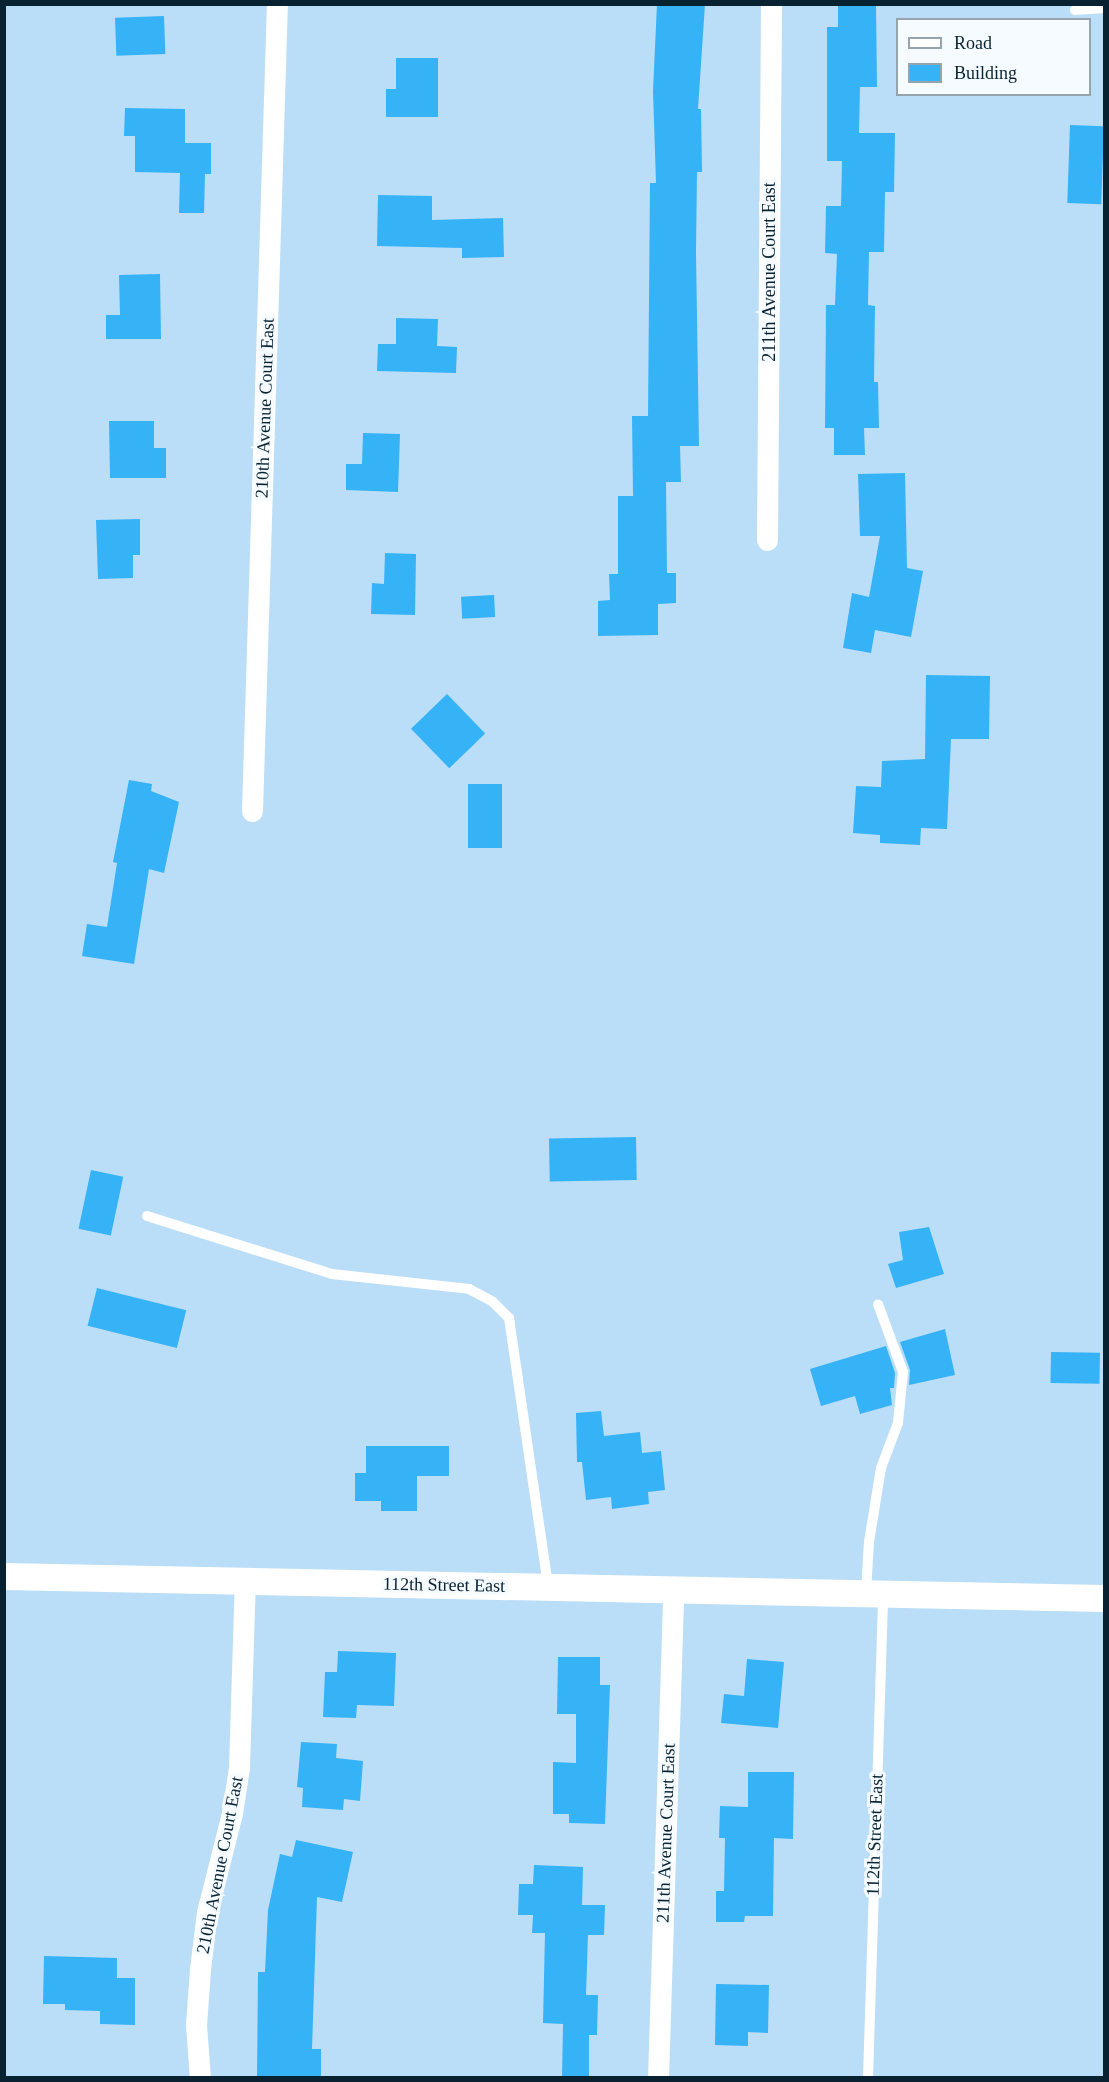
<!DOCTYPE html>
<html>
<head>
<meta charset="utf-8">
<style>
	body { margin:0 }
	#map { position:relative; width:1109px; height:2082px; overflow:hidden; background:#badef8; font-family:"Times New Roman",serif }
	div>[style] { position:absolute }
	.building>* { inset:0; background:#36b2f7; transform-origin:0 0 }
	.service>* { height:10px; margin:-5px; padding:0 5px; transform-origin:5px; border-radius:5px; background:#fff }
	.minor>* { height:21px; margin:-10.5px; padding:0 10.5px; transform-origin:10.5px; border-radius:10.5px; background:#fff }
	.tertiary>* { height:27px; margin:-13.5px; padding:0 13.5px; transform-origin:13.5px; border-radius:13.5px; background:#fff }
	span { translate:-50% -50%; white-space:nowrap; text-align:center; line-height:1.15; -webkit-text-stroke:6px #f5fbff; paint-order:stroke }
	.street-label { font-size:18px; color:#082232 }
	.frame { position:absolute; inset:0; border:6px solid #082232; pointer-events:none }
	.legend { position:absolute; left:896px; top:18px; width:195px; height:78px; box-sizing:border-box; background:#f5fbff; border:2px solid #96a4ad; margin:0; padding:8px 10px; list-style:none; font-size:18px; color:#082232 }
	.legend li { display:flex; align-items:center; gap:12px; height:30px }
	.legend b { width:30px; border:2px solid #96a4ad }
</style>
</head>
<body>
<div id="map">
	<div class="building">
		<div style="clip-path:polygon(657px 4px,705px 4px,698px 109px,701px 109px,702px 172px,697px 172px,696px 252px,699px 446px,680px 446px,681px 482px,666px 482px,667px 573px,676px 573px,676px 603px,658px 604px,658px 635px,598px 636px,598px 601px,610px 600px,609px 574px,618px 574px,618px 496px,633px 496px,632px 416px,648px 416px,650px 183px,656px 183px,653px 91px)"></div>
		<div style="clip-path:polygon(838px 4px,876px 4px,877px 87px,860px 87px,859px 133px,895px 133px,894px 192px,885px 192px,884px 252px,869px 252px,868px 305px,875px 306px,874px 382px,878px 382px,879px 428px,864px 428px,865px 455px,834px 455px,834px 428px,825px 428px,826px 305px,835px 305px,837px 254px,825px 253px,826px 206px,841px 206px,842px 161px,827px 161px,827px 27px,838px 27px)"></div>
		<div style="left:164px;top:16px;width:38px;height:49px;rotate:88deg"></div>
		<div style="clip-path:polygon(396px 58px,438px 58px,438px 117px,386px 117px,386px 89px,396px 89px)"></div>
		<div style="clip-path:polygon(125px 108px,185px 109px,185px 143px,211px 143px,211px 174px,205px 174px,204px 213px,179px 213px,180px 173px,135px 172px,135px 136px,124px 136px)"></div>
		<div style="left:1070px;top:125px;width:34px;height:78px;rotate:2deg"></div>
		<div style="clip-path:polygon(378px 195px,432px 196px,432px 220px,503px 218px,504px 257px,462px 258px,462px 248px,377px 246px)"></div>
		<div style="clip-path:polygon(160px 274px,161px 339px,106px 339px,106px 315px,120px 315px,119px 275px)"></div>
		<div style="clip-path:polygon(396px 318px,438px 319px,437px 346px,457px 347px,456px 373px,377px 371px,378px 344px,396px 344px)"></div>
		<div style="clip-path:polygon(109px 421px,154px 421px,154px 448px,166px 448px,166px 478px,110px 478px)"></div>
		<div style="clip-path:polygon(363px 433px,400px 434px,398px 492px,346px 490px,346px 464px,362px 464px)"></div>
		<div style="clip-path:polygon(905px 473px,907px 568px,923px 571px,911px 637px,875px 630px,871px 653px,843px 648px,852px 593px,869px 597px,880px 536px,860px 536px,858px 474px)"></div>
		<div style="clip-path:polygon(140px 519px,140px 555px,133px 555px,133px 578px,98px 579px,96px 520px)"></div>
		<div style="clip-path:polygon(385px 553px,416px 554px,415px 615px,371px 614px,372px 583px,384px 584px)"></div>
		<div style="left:494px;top:595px;width:22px;height:33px;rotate:87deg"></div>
		<div style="clip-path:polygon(926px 675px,990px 676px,989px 739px,951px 739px,947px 829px,921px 828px,920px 845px,880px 843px,880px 835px,853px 833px,856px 786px,881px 787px,882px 761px,925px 759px)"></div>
		<div style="left:447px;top:694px;width:55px;height:50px;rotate:46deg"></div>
		<div style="clip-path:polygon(129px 780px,152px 784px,151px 791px,179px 802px,164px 873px,149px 869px,134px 964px,82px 956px,87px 924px,107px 927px,117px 863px,113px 862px)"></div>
		<div style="left:468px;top:784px;width:34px;height:64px"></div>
		<div style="left:636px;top:1137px;width:43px;height:87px;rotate:89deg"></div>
		<div style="left:91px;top:1170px;width:33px;height:60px;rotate:12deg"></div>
		<div style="clip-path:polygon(929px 1227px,944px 1274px,896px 1288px,888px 1264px,903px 1260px,899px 1232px)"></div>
		<div style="left:97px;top:1288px;width:92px;height:39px;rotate:14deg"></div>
		<div style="clip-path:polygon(945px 1329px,955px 1375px,909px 1385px,910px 1370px,900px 1342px)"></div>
		<div style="clip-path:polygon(886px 1346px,895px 1373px,894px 1388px,890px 1388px,892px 1405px,860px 1414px,855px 1396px,821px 1406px,810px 1369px)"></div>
		<div style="left:1051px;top:1352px;width:49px;height:31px;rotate:1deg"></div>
		<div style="clip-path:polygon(601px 1411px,604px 1436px,640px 1432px,642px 1453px,661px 1451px,665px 1490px,648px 1492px,649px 1504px,612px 1509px,611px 1497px,586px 1500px,582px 1462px,577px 1462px,576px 1413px)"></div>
		<div style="clip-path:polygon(366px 1446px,449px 1446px,449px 1476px,417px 1476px,417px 1511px,381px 1511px,381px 1501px,355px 1501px,355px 1473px,366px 1473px)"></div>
		<div style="clip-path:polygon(338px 1651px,396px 1653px,394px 1706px,357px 1705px,356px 1718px,323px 1717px,325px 1672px,337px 1672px)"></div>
		<div style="clip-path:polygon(558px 1657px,600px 1657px,600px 1685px,610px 1685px,605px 1824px,569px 1823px,569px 1814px,553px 1814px,553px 1762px,576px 1763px,576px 1714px,557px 1714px)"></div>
		<div style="clip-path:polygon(747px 1659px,784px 1662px,778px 1728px,721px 1723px,724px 1694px,744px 1696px)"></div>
		<div style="clip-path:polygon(301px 1742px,337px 1744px,336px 1758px,363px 1761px,360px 1801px,344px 1799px,343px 1810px,302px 1807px,303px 1788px,297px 1787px)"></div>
		<div style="clip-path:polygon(748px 1772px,794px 1772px,793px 1839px,774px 1838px,773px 1916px,745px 1916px,744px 1922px,716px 1922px,716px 1891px,724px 1891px,725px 1838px,719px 1838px,720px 1806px,748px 1807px)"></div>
		<div style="clip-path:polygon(296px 1840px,353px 1852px,342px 1902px,317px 1897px,312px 2049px,321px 2049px,321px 2078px,257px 2078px,258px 1972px,265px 1972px,268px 1910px,280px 1854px,292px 1857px)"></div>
		<div style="clip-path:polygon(534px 1865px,583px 1867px,582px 1905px,605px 1905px,604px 1935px,588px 1935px,586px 1995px,598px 1995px,597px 2035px,589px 2035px,589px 2078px,562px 2078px,563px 2024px,543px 2023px,545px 1933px,532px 1933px,533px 1915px,518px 1915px,519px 1884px,533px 1884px)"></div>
		<div style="clip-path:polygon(44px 1956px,117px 1958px,117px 1978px,135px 1978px,135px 2025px,100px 2024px,100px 2011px,65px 2010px,65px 2004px,43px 2004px)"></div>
		<div style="clip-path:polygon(716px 1984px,769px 1985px,768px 2033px,748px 2032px,748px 2046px,715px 2045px)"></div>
	</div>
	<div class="service">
		<div style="left:1075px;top:10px;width:29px;rotate:-4deg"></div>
		<div style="left:147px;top:1216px;width:194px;rotate:17.4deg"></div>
		<div style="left:332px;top:1274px;width:138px;rotate:6.2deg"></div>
		<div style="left:469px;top:1289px;width:27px;rotate:28deg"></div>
		<div style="left:493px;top:1302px;width:23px;rotate:45deg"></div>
		<div style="left:509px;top:1318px;width:271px;rotate:81.7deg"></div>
		<div style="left:866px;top:1592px;width:50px;rotate:-86.6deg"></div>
		<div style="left:869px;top:1542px;width:75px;rotate:-80.8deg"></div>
		<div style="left:881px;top:1468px;width:48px;rotate:-69.3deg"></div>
		<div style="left:898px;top:1423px;width:51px;rotate:-84.4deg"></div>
		<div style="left:903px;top:1372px;width:72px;rotate:-110.2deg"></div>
		<div style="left:868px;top:2078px;width:483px;rotate:-88.2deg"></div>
	</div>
	<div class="minor">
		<div style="left:767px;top:540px;width:536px;rotate:-89.57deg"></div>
		<div style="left:252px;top:811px;width:807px;rotate:-88.23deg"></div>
		<div style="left:200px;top:2078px;width:53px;rotate:-94.3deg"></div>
		<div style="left:196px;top:2025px;width:56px;rotate:-85.9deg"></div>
		<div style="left:200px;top:1969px;width:57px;rotate:-83deg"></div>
		<div style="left:207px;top:1912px;width:102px;rotate:-75.8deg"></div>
		<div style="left:232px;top:1813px;width:47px;rotate:-81.3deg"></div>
		<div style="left:239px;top:1767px;width:186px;rotate:-88.2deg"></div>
		<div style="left:658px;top:2078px;width:489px;rotate:-88.2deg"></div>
	</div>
	<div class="tertiary">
		<div style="left:4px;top:1576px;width:1100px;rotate:1.15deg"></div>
	</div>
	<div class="street-label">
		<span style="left:769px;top:272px;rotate:-90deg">211th Avenue Court East</span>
		<span style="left:265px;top:408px;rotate:-88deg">210th Avenue Court East</span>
		<span style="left:444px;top:1585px;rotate:1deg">112th Street East</span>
		<span style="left:666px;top:1833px;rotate:-88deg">211th Avenue Court East</span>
		<span style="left:875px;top:1835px;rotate:-88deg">112th Street East</span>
		<span style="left:220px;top:1865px;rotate:-79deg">210th Avenue Court East</span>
	</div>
	<div class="frame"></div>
	<ul class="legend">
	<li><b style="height:8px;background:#fff"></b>Road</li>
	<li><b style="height:16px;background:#36b2f7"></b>Building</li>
	</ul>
</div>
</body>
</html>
